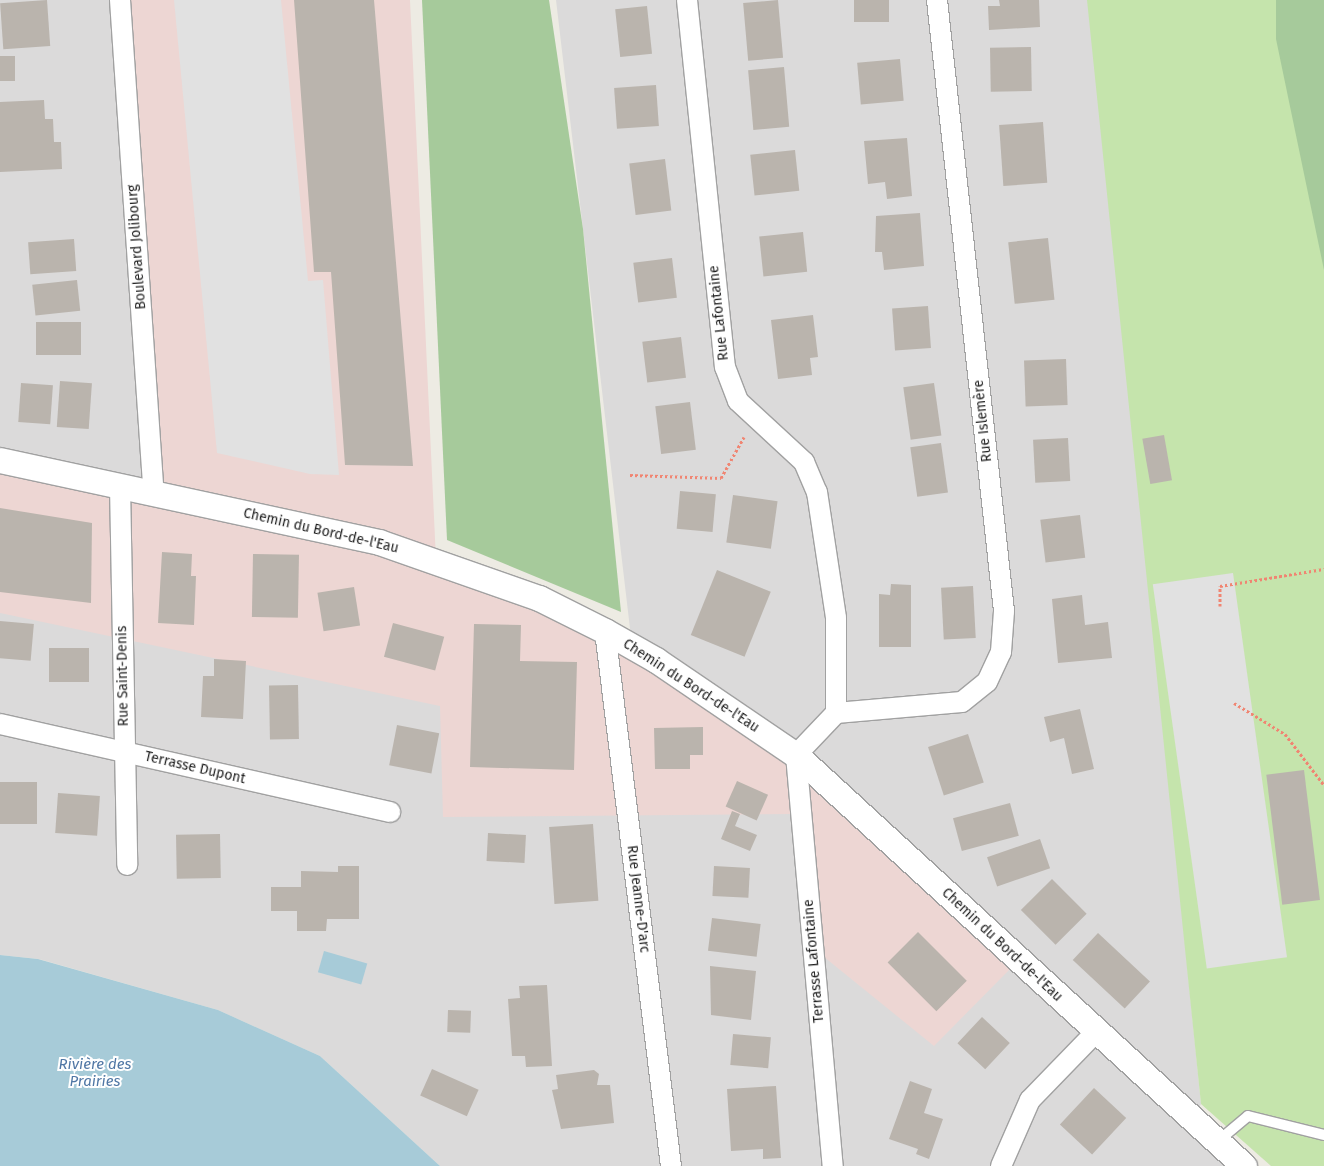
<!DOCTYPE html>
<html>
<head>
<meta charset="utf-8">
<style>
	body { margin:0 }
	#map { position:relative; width:1324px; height:1166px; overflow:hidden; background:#edebe3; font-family:"Fira Sans",sans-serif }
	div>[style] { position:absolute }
	.residential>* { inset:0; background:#dbdada }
	.commercial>* { inset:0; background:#edd6d3 }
	.grass>* { inset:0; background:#c5e4ac }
	.forest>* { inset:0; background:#a6ca9b }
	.parking>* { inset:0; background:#e1e1e1; transform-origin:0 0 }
	.water>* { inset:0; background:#a7cbd8; transform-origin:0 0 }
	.building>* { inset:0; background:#bab4ad; transform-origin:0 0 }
	.path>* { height:3px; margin-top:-1.5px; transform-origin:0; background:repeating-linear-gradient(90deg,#f08572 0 2.5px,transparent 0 5px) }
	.roads { filter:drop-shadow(1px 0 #a1a1a1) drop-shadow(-1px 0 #a1a1a1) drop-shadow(0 1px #a1a1a1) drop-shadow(0 -1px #a1a1a1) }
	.service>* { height:10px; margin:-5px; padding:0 5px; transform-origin:5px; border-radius:5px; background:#fff }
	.minor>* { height:20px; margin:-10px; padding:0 10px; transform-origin:10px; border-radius:10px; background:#fff }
	.tertiary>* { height:25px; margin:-12.5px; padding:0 12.5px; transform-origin:12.5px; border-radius:12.5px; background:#fff }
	span { translate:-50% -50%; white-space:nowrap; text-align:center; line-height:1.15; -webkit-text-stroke:4px #fff; paint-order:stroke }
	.street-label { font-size:14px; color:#1d1d1d }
	.water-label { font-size:15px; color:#5077a5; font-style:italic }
</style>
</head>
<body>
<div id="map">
	<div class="residential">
		<div style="clip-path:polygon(0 0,118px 0,153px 480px,631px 637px,556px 0,1091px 0,1201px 1104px,1189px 1125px,1234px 1166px,440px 1166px,320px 1056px,218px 1010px,39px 959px,0 955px)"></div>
	</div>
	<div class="commercial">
		<div style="clip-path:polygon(117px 0,410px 0,436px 560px,539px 598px,796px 755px,1016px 963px,934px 1046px,813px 948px,795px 814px,443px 817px,440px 706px,0 613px,0 460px,153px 493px)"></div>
	</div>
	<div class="grass">
		<div style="clip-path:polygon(1087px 0,1324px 0,1324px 1166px,1271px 1166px,1201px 1104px)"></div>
	</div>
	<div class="forest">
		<div style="clip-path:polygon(422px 0,549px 0,583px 229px,621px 612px,447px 540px)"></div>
		<div style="clip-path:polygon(1276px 0,1324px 0,1324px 270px,1276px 39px)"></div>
	</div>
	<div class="parking">
		<div style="clip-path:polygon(174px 0,281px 0,308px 281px,323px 280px,339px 475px,310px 474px,217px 453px)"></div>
		<div style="left:1233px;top:573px;width:388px;height:81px;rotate:82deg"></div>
	</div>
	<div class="water">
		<div style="left:324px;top:951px;width:45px;height:22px;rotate:16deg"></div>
		<div style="clip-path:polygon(0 955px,38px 959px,218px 1010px,320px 1056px,440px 1166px,0 1166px)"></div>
	</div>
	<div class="building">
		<div style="left:47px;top:0;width:46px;height:47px;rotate:86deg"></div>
		<div style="clip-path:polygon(294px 0,374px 0,413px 466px,345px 465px,331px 272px,314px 272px)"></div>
		<div style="left:778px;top:0;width:58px;height:35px;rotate:85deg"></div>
		<div style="left:854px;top:0;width:35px;height:22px"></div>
		<div style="clip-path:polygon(999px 0,1039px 0,1040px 27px,989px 30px,988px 6px,1000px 6px)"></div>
		<div style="left:647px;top:6px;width:48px;height:32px;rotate:84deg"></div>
		<div style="left:1031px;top:47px;width:44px;height:41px;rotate:89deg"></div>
		<div style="left:0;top:56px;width:15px;height:25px"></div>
		<div style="left:900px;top:59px;width:42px;height:43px;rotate:85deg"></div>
		<div style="left:784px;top:67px;width:60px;height:36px;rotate:85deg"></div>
		<div style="left:656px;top:85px;width:41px;height:42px;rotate:86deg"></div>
		<div style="clip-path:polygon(44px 100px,45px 119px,53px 119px,54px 142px,61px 142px,62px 169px,0 172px,0 102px)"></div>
		<div style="left:1043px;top:122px;width:61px;height:44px;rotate:86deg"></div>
		<div style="clip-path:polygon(907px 138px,912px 196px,887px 199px,885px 182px,868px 184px,864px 141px)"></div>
		<div style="left:795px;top:150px;width:41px;height:45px;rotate:84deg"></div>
		<div style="left:665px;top:159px;width:52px;height:36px;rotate:83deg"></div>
		<div style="clip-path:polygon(920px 213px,924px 266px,884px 270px,882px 252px,875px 252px,876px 216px)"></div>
		<div style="left:803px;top:232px;width:40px;height:44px;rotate:84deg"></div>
		<div style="left:1048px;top:238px;width:62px;height:40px;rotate:84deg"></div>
		<div style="left:74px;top:239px;width:32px;height:46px;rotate:86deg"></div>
		<div style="left:672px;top:258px;width:40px;height:39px;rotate:83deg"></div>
		<div style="left:77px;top:280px;width:31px;height:45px;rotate:84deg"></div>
		<div style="left:928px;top:306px;width:42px;height:36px;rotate:86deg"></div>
		<div style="clip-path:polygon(813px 315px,818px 357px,810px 358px,812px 375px,778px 379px,771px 320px)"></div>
		<div style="left:36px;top:322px;width:45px;height:33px"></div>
		<div style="left:681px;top:337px;width:41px;height:39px;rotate:83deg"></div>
		<div style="left:1066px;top:359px;width:46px;height:42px;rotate:88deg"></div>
		<div style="left:60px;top:381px;width:32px;height:46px;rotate:4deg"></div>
		<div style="left:21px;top:383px;width:32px;height:39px;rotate:4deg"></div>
		<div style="left:934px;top:383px;width:53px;height:31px;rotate:82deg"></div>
		<div style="left:690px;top:402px;width:48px;height:35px;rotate:83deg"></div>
		<div style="left:1164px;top:435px;width:46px;height:22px;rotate:80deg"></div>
		<div style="left:1068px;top:438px;width:43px;height:35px;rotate:87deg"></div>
		<div style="left:941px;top:443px;width:50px;height:31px;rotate:82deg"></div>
		<div style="left:680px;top:491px;width:36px;height:38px;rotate:5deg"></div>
		<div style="left:733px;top:495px;width:45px;height:48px;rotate:8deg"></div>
		<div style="clip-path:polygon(0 508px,92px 523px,91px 603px,0 592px)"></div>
		<div style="left:1080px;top:515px;width:43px;height:40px;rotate:83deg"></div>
		<div style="clip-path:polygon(162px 552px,192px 554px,191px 576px,196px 576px,194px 625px,158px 623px)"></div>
		<div style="left:253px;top:554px;width:46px;height:63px;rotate:1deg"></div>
		<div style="left:717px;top:570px;width:58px;height:70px;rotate:22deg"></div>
		<div style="clip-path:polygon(891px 584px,911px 585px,911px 647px,879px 647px,879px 594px,890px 595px)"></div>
		<div style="left:973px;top:586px;width:52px;height:32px;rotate:87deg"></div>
		<div style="left:354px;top:587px;width:39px;height:37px;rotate:81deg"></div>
		<div style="clip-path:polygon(1082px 595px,1085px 625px,1108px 622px,1112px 658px,1058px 663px,1052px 599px)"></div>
		<div style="left:0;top:621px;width:34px;height:37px;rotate:5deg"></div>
		<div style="left:393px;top:623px;width:53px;height:35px;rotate:15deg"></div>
		<div style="clip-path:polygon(474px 624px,521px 625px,520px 661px,577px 662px,574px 770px,470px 767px)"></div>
		<div style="left:49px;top:648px;width:40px;height:34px"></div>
		<div style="clip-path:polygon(214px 659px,246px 661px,243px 719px,201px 717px,203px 676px,214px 676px)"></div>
		<div style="left:298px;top:685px;width:54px;height:29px;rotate:89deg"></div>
		<div style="clip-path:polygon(1080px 709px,1094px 769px,1072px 774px,1064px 738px,1050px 742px,1044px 717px)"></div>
		<div style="left:397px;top:725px;width:43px;height:41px;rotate:11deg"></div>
		<div style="clip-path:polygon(703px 727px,703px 755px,690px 755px,690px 769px,655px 769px,654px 728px)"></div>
		<div style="left:968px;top:734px;width:51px;height:42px;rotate:72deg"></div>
		<div style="left:1304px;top:770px;width:131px;height:38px;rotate:83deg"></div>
		<div style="left:737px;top:781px;width:34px;height:28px;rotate:24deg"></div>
		<div style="left:0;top:782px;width:37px;height:42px"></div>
		<div style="left:58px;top:793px;width:42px;height:40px;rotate:4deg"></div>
		<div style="left:1010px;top:803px;width:34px;height:59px;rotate:75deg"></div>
		<div style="clip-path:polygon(732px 811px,740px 814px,735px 826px,757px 835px,750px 851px,721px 839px)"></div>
		<div style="left:593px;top:824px;width:77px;height:44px;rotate:86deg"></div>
		<div style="left:488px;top:833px;width:38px;height:28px;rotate:3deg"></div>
		<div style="left:220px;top:834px;width:44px;height:44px;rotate:89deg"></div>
		<div style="left:1040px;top:839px;width:31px;height:56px;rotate:71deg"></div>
		<div style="clip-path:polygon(338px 866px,359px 866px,359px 919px,327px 919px,326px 931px,297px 931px,297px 911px,271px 911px,271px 887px,301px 887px,301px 871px,338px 872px)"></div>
		<div style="left:714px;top:866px;width:36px;height:30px;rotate:3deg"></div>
		<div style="left:1052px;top:879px;width:49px;height:44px;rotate:45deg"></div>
		<div style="left:712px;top:918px;width:49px;height:33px;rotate:7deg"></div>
		<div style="left:918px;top:932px;width:69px;height:43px;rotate:45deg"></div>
		<div style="left:1098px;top:933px;width:71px;height:37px;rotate:43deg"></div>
		<div style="clip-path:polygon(710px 966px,756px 971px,751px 1020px,711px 1015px)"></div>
		<div style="clip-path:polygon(547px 985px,552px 1066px,526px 1067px,525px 1056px,512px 1056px,508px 999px,520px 998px,519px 986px)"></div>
		<div style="left:448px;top:1010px;width:23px;height:22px;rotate:2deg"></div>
		<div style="left:982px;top:1017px;width:38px;height:36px;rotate:43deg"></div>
		<div style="left:733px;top:1034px;width:38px;height:31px;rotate:5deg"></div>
		<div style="left:432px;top:1069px;width:51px;height:29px;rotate:24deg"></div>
		<div style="clip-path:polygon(594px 1070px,599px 1074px,597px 1085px,610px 1085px,614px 1123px,561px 1129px,552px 1090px,558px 1089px,556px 1075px)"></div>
		<div style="clip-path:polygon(910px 1081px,932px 1089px,924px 1113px,943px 1119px,929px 1159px,916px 1154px,918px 1149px,889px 1139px)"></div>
		<div style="clip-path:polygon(776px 1086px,781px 1158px,763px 1159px,763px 1149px,731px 1151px,727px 1089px)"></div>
		<div style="left:1094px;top:1088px;width:44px;height:50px;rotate:43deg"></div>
	</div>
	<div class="path">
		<div style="left:630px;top:475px;width:91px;rotate:1.9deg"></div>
		<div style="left:721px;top:478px;width:47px;rotate:-60.7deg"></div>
		<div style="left:1220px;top:606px;width:20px;rotate:-90deg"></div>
		<div style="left:1220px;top:586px;width:105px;rotate:-9.3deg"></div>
		<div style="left:1234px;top:703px;width:60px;rotate:31.3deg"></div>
		<div style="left:1285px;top:734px;width:64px;rotate:52.6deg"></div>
	</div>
	<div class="roads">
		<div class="service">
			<div style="left:1217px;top:1142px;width:40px;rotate:-40deg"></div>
			<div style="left:1248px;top:1116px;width:78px;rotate:14deg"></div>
		</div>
		<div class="minor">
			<div style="left:120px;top:0;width:494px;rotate:86.1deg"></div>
			<div style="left:687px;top:0;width:369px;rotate:84.1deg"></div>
			<div style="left:725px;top:367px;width:36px;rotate:69deg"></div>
			<div style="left:738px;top:401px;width:90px;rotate:42.7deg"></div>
			<div style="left:804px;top:462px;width:33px;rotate:67deg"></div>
			<div style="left:817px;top:492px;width:127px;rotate:81.4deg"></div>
			<div style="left:836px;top:618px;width:95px;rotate:90deg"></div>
			<div style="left:836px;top:713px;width:58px;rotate:133.6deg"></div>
			<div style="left:796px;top:755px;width:413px;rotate:84.9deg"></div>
			<div style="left:120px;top:486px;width:379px;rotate:88.9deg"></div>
			<div style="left:605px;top:631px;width:539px;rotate:82.97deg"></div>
			<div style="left:836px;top:713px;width:126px;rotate:-5deg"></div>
			<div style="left:962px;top:702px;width:32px;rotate:-39deg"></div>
			<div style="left:987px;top:682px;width:33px;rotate:-65deg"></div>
			<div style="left:1001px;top:652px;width:41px;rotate:-85.8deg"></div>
			<div style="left:1004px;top:611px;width:615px;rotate:-96.26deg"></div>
			<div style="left:0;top:724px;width:400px;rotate:12.7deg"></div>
			<div style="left:1001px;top:1166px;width:72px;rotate:-66.3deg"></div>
			<div style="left:1030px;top:1100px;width:93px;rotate:-45.9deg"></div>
		</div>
		<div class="tertiary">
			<div style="left:0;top:460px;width:388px;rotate:12.2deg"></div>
			<div style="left:379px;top:542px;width:170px;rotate:19.3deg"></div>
			<div style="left:539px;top:598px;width:74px;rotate:26.6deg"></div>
			<div style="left:605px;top:631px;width:59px;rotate:29.6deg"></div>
			<div style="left:656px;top:660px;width:169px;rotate:34.2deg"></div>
			<div style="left:796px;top:755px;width:608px;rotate:42.53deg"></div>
		</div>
	</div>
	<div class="street-label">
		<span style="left:137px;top:247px;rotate:-94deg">Boulevard Jolibourg</span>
		<span style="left:719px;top:313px;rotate:-96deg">Rue Lafontaine</span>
		<span style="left:983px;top:421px;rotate:-96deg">Rue Islemère</span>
		<span style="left:321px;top:531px;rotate:13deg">Chemin du Bord-de-l'Eau</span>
		<span style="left:123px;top:676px;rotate:-91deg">Rue Saint-Denis</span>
		<span style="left:691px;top:686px;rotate:33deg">Chemin du Bord-de-l'Eau</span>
		<span style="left:195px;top:768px;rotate:13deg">Terrasse Dupont</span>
		<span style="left:638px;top:899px;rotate:83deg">Rue Jeanne-D'arc</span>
		<span style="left:1002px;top:945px;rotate:43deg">Chemin du Bord-de-l'Eau</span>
		<span style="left:814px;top:961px;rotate:-95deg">Terrasse Lafontaine</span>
	</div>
	<div class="water-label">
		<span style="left:95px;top:1073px">Rivière des<br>Prairies</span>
	</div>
</div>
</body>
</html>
